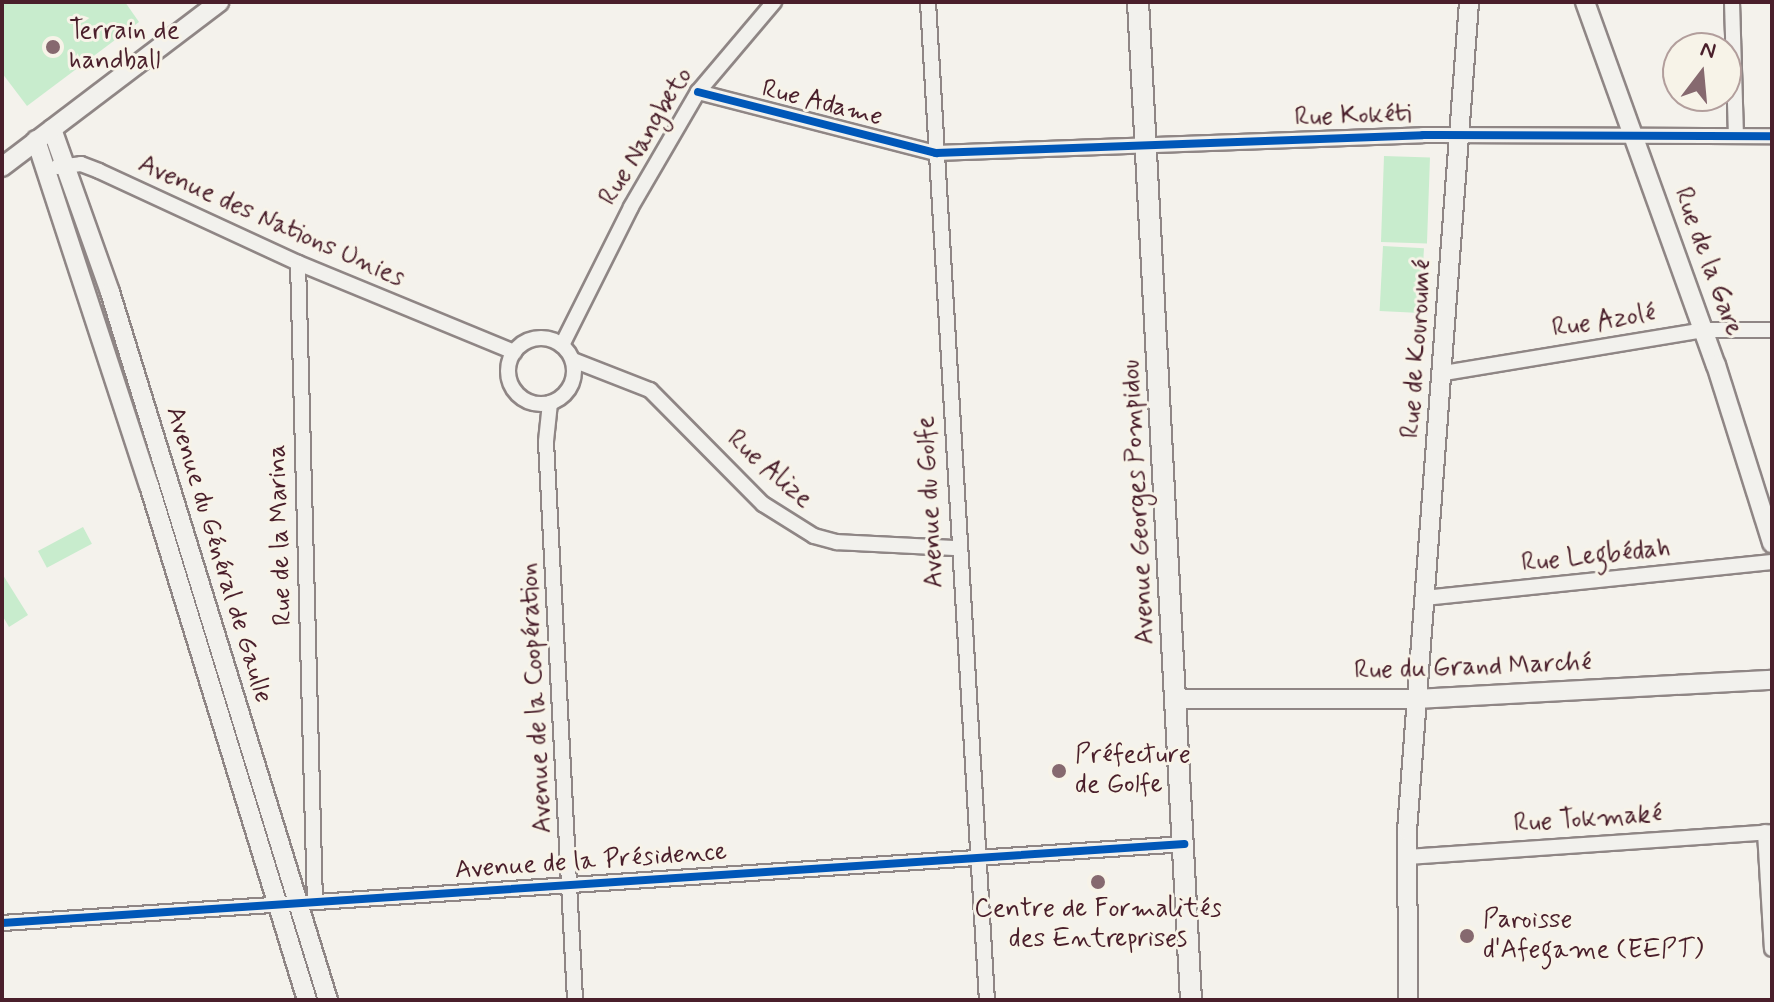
<!DOCTYPE html>
<html>
<head>
<meta charset="utf-8">
<style>
	body { margin:0 }
	#map { position:relative; width:1774px; height:1002px; overflow:hidden; background:#f4f2ec; font-family:Mynerve,sans-serif }
	div>[style] { position:absolute }
	.green>* { inset:0; background:#c8eccd; transform-origin:0 0 }
	.roads { filter:drop-shadow(2px 0 #8f8685) drop-shadow(-2px 0 #8f8685) drop-shadow(0 2px #8f8685) drop-shadow(0 -2px #8f8685) }
	.minor>* { height:14px; margin:-7px; padding:0 7px; transform-origin:7px; border-radius:7px; background:#f2f1ed }
	.minor>.ring { margin:-7px; padding:0; box-sizing:content-box; background:none; border:14px solid #f2f1ed; border-radius:50% }
	.tertiary>* { height:18px; margin:-9px; padding:0 9px; transform-origin:9px; border-radius:9px; background:#f2f1ed }
	.secondary>* { height:20px; margin:-10px; padding:0 10px; transform-origin:10px; border-radius:10px; background:#f2f1ed }
	.cycleway>* { height:8px; margin:-4px; padding:0 4px; transform-origin:4px; border-radius:4px; background:#0057b8 }
	.dots>* { width:22px; height:22px; translate:-50% -50%; box-sizing:border-box; border:4px solid #f7f3e8; border-radius:50% }
	span { translate:-50% -50%; white-space:nowrap; text-align:center; line-height:1.15; -webkit-text-stroke:6px #f7f3e8; paint-order:stroke }
	.poi-label { font-size:26px; color:#4a1f2b }
	.left { translate:0 -50%; text-align:left }
	.street-label { font-size:26px; color:#4a1f2b }
	.frame { position:absolute; inset:0; border:4px solid #4a1f2b; pointer-events:none }
	.north { position:absolute; left:1662px; top:32px; width:80px; height:80px; box-sizing:border-box; background:#f7f3e8; border:2px solid #b29e9c; border-radius:50%; rotate:16deg; font-size:22px; font-weight:700; line-height:32px; text-align:center; color:#4a1f2b }
	.north::after { content:''; display:block; margin:auto; width:28px; height:36px; background:#86696f; clip-path:polygon(50% 0,100% 100%,50% 72%,0 100%) }
</style>
</head>
<body>
<div id="map">
	<div class="green">
		<div style="clip-path:polygon(7px 2px,125px 2px,139px 22px,27px 106px,2px 73px,2px 6px)"></div>
		<div style="left:1384px;top:156px;width:46px;height:86px;rotate:2deg"></div>
		<div style="left:1383px;top:246px;width:41px;height:65px;rotate:3deg"></div>
		<div style="left:83px;top:527px;width:19px;height:51px;rotate:62deg"></div>
		<div style="clip-path:polygon(3px 575px,28px 615px,9px 627px,2px 615px)"></div>
	</div>
	<div class="roads">
		<div class="minor">
			<div style="left:928px;top:2px;width:1000px;rotate:86.62deg"></div>
			<div style="left:1732px;top:2px;width:133px;rotate:88.3deg"></div>
			<div style="left:698px;top:92px;width:246px;rotate:14.4deg"></div>
			<div style="left:936px;top:153px;width:487px;rotate:-2.1deg"></div>
			<div style="left:1423px;top:135px;width:349px;rotate:0.2deg"></div>
			<div style="left:57px;top:167px;width:24px;rotate:-7deg"></div>
			<div style="left:81px;top:164px;width:19px;rotate:21deg"></div>
			<div style="left:99px;top:171px;width:219px;rotate:24.8deg"></div>
			<div style="left:298px;top:263px;width:234px;rotate:22.4deg"></div>
			<div style="left:298px;top:263px;width:639px;rotate:88.48deg"></div>
			<div class="ring" style="left:508px;top:338px;width:52px;height:52px"></div>
			<div style="left:562px;top:345px;width:154px;rotate:-63.4deg"></div>
			<div style="left:631px;top:207px;width:133px;rotate:-59.8deg"></div>
			<div style="left:698px;top:92px;width:118px;rotate:-49.8deg"></div>
			<div style="left:573px;top:360px;width:83px;rotate:21.3deg"></div>
			<div style="left:650px;top:390px;width:161px;rotate:45.3deg"></div>
			<div style="left:763px;top:504px;width:60px;rotate:32.1deg"></div>
			<div style="left:814px;top:536px;width:24px;rotate:15deg"></div>
			<div style="left:837px;top:542px;width:120px;rotate:2.9deg"></div>
			<div style="left:1444px;top:373px;width:263px;rotate:-9.4deg"></div>
			<div style="left:1703px;top:330px;width:69px"></div>
			<div style="left:550px;top:403px;width:39px;rotate:96deg"></div>
			<div style="left:546px;top:442px;width:559px;rotate:87.02deg"></div>
			<div style="left:1424px;top:598px;width:350px;rotate:-5.9deg"></div>
			<div style="left:1765px;top:832px;width:117px;rotate:86.6deg"></div>
			<div style="left:1407px;top:857px;width:366px;rotate:-3.9deg"></div>
			<div style="left:2px;top:923px;width:1185px;rotate:-3.82deg"></div>
		</div>
		<div class="tertiary">
			<div style="left:1585px;top:2px;width:386px;rotate:70.2deg"></div>
			<div style="left:1716px;top:365px;width:187px;rotate:72.5deg"></div>
			<div style="left:52px;top:129px;width:173px;rotate:70.4deg"></div>
			<div style="left:110px;top:292px;width:741px;rotate:72.89deg"></div>
			<div style="left:36px;top:140px;width:363px;rotate:71.9deg"></div>
			<div style="left:149px;top:485px;width:539px;rotate:72.94deg"></div>
			<div style="left:2px;top:167px;width:273px;rotate:-37.2deg"></div>
			<div style="left:1176px;top:699px;width:240px"></div>
			<div style="left:1416px;top:699px;width:357px;rotate:-3.1deg"></div>
			<div style="left:1408px;top:1000px;width:169px;rotate:-90.3deg"></div>
			<div style="left:1407px;top:831px;width:831px;rotate:-85.72deg"></div>
		</div>
		<div class="secondary">
			<div style="left:1138px;top:2px;width:999px;rotate:86.96deg"></div>
		</div>
	</div>
	<div class="cycleway">
		<div style="left:698px;top:92px;width:246px;rotate:14.4deg"></div>
		<div style="left:936px;top:153px;width:487px;rotate:-2.1deg"></div>
		<div style="left:1423px;top:135px;width:349px;rotate:0.2deg"></div>
		<div style="left:2px;top:923px;width:1185px;rotate:-3.82deg"></div>
	</div>
	<div class="dots">
		<div style="left:53px;top:47px;background:#86696f"></div>
		<div style="left:1059px;top:771px;background:#86696f"></div>
		<div style="left:1098px;top:882px;background:#86696f"></div>
		<div style="left:1467px;top:936px;background:#86696f"></div>
	</div>
	<div class="poi-label">
		<span class="left" style="left:69px;top:47px">Terrain de<br>handball</span>
		<span class="left" style="left:1075px;top:771px">Préfecture<br>de Golfe</span>
		<span style="left:1098px;top:925px">Centre de Formalités<br>des Entreprises</span>
		<span class="left" style="left:1483px;top:936px">Paroisse<br>d'Afegame (EEPT)</span>
	</div>
	<div class="street-label">
		<span style="left:822px;top:104px;rotate:14deg">Rue Adame</span>
		<span style="left:1353px;top:117px;rotate:-2deg">Rue Kokéti</span>
		<span style="left:647px;top:137px;rotate:-59deg">Rue Nangbeto</span>
		<span style="left:271px;top:222px;rotate:24deg">Avenue des Nations Unies</span>
		<span style="left:1707px;top:262px;rotate:70deg">Rue de la Gare</span>
		<span style="left:1604px;top:322px;rotate:-9deg">Rue Azolé</span>
		<span style="left:1418px;top:349px;rotate:-86deg">Rue de Kouroumé</span>
		<span style="left:769px;top:470px;rotate:41deg">Rue Alize</span>
		<span style="left:931px;top:502px;rotate:-93deg">Avenue du Golfe</span>
		<span style="left:1139px;top:502px;rotate:-93deg">Avenue Georges Pompidou</span>
		<span style="left:281px;top:535px;rotate:-92deg">Rue de la Marina</span>
		<span style="left:218px;top:555px;rotate:73deg">Avenue du Général de Gaulle</span>
		<span style="left:1596px;top:557px;rotate:-6deg">Rue Legbédah</span>
		<span style="left:1473px;top:668px;rotate:-2deg">Rue du Grand Marché</span>
		<span style="left:537px;top:698px;rotate:-93deg">Avenue de la Coopération</span>
		<span style="left:1588px;top:820px;rotate:-4deg">Rue Tokmaké</span>
		<span style="left:591px;top:862px;rotate:-4deg">Avenue de la Présidence</span>
	</div>
	<div class="frame"></div>
	<div class="north">N</div>
</div>
</body>
</html>
